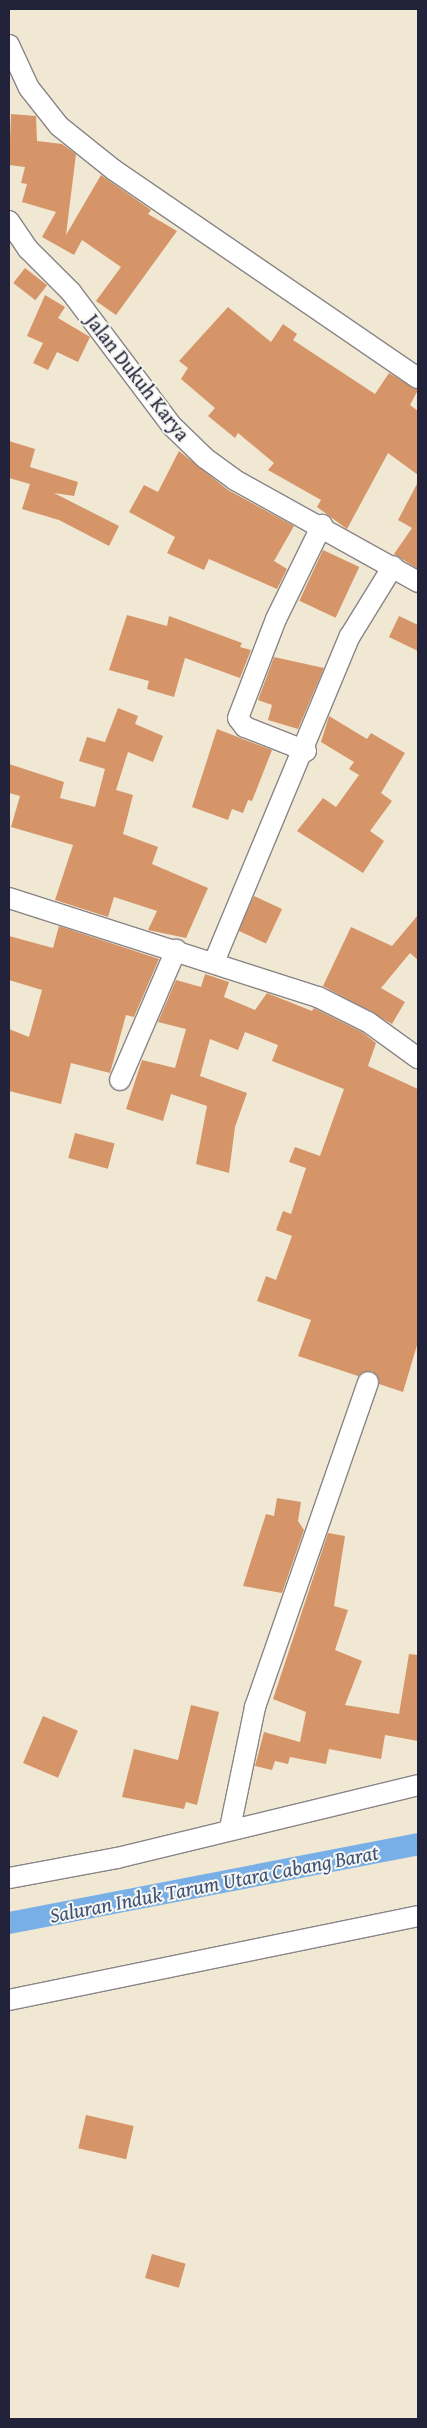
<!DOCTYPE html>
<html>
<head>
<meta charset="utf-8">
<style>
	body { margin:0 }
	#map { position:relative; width:427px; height:2428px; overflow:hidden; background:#f0e8d3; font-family:"Gentium Book Plus",serif }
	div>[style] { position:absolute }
	.canal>* { height:22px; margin:-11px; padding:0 11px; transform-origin:11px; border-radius:11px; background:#78afe7 }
	.building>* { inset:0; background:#d59569; transform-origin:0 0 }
	.roads { filter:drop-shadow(1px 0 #898587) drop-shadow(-1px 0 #898587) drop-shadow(0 1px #898587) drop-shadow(0 -1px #898587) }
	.street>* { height:20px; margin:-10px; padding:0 10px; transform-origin:10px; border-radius:10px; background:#fff }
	span { translate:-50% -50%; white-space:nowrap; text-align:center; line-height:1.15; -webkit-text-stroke:4px #f6f6f2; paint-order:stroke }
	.street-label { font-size:20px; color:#22223b }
	.water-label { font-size:21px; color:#405377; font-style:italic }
	.frame { position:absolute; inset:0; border:10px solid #22223b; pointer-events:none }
</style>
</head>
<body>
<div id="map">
	<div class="canal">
		<div style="left:9px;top:1923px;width:417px;rotate:-10.9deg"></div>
	</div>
	<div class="building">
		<div style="clip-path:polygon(11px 114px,36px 116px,37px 141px,62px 144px,76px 154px,66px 235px,101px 175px,151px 210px,148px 214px,177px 231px,116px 315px,96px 301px,121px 267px,82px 240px,74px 255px,42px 237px,56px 212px,22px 202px,27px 184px,21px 183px,25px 167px,9px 165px)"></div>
		<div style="left:25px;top:268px;width:28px;height:19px;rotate:38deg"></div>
		<div style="clip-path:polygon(45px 295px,65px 307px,58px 318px,90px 337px,78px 362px,57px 352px,48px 370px,33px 363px,43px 343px,27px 336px)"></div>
		<div style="clip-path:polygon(228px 307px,271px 342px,283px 324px,297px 334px,293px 340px,375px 394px,389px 373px,418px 390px,410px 405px,418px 411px,418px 475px,388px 453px,347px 529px,317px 507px,321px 500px,268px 470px,274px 463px,238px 433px,235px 438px,208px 416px,215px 408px,181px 379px,188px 368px,179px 361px)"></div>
		<div style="clip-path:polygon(9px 441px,35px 449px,30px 467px,78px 482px,74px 496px,54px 493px,119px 526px,109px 546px,59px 520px,22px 509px,30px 484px,9px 478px)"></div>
		<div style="clip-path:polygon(179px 451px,228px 490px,294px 526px,274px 561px,287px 569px,277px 589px,209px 559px,204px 570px,167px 553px,175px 537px,129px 512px,144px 485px,158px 492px)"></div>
		<div style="clip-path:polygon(418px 482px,418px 569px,394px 554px,412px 528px,398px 520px)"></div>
		<div style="left:323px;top:550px;width:40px;height:56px;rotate:25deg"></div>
		<div style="clip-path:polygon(127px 615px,167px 626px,169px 616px,242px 643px,240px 647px,251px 650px,240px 678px,185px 658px,174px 697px,147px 689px,149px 681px,109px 670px)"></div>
		<div style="clip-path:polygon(399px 616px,418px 625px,418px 651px,389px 637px)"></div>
		<div style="clip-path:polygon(274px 657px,324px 668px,298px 729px,268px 720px,272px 705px,258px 700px)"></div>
		<div style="clip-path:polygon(118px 708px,138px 716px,135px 724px,163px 736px,153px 762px,128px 752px,116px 790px,133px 795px,123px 834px,158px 847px,152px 864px,208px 888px,186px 938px,148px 930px,157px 911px,114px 897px,108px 917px,55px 900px,73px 845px,11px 827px,20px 796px,9px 793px,9px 764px,64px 782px,60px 798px,95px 807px,105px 769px,79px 761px,87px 737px,105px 742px)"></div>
		<div style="clip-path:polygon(329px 716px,367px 739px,371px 733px,405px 753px,381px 793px,392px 801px,370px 831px,384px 841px,363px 873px,297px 831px,323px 798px,336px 807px,359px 775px,349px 769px,354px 762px,321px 742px)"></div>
		<div style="clip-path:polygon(217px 729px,272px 750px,252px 801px,248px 800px,243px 813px,232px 809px,228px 820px,192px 807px)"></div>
		<div style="left:254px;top:896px;width:31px;height:38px;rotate:25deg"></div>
		<div style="clip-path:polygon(418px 915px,418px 960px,410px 953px,381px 988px,405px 1002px,392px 1024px,323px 986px,351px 927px,392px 946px)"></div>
		<div style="clip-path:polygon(59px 926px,159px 959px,134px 1017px,126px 1015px,110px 1073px,71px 1063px,61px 1104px,9px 1091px,9px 1029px,29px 1037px,42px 990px,9px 980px,9px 936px,53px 948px)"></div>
		<div style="clip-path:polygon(205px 974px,229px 982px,224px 997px,255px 1010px,267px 993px,312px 1011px,314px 1008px,362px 1032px,376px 1043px,368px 1066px,418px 1089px,418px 1342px,403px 1392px,379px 1384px,372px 1371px,358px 1376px,298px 1356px,311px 1320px,257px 1301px,266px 1276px,276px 1280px,292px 1236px,276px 1230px,283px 1211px,291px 1214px,306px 1168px,289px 1162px,295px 1147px,320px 1156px,344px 1089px,272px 1061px,278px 1045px,245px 1032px,238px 1050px,210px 1039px,200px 1076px,247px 1093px,235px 1127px,229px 1173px,196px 1164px,207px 1106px,171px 1094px,163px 1121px,126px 1109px,142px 1060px,175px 1068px,186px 1029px,158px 1022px,176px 980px,201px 987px)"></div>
		<div style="left:75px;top:1133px;width:41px;height:26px;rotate:15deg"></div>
		<div style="clip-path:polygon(277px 1498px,301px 1502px,298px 1521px,304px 1530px,282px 1593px,243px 1586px,266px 1514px,274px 1516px)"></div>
		<div style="clip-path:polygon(328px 1533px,345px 1536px,334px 1606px,348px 1610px,335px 1650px,362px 1661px,345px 1705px,399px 1714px,409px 1654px,418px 1655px,418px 1741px,385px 1735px,381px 1759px,329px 1749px,326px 1764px,290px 1757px,288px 1764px,275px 1761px,272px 1770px,255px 1766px,264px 1732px,300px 1742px,306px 1712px,273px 1699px)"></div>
		<div style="clip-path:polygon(191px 1705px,219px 1712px,197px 1805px,186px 1802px,184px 1809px,122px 1797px,134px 1749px,178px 1760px)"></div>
		<div style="left:43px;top:1716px;width:38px;height:51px;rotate:23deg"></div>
		<div style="left:86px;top:2115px;width:49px;height:34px;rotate:13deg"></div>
		<div style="left:152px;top:2254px;width:35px;height:25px;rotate:16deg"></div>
	</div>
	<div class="roads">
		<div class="street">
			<div style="left:9px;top:45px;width:47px;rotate:65.1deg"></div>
			<div style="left:29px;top:88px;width:48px;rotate:51.7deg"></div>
			<div style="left:59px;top:126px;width:70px;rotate:38.7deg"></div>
			<div style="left:114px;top:170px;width:368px;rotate:34.4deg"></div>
			<div style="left:9px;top:221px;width:34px;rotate:56deg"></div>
			<div style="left:28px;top:249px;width:61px;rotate:45deg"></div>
			<div style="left:71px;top:292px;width:168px;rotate:53deg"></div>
			<div style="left:172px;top:426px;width:46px;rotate:44.1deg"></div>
			<div style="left:205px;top:458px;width:37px;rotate:36deg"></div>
			<div style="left:235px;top:480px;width:210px;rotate:29.1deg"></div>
			<div style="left:306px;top:751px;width:66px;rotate:-158.5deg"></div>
			<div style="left:245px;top:727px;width:11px;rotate:-128deg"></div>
			<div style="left:238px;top:718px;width:106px;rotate:-69deg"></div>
			<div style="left:276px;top:619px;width:105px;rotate:-63.9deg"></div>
			<div style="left:9px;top:898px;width:324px;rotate:17.8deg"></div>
			<div style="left:318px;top:997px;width:56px;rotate:26.6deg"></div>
			<div style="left:368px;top:1022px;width:62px;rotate:35.8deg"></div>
			<div style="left:214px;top:962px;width:353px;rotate:-67.4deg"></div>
			<div style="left:350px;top:636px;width:82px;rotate:-58.4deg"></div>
			<div style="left:120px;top:1080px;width:142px;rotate:-66.7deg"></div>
			<div style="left:230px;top:1828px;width:124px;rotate:-78.3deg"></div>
			<div style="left:255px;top:1707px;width:344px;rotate:-70.8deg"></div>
			<div style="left:9px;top:1878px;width:110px;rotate:-10.5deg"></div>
			<div style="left:117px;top:1858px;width:310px;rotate:-13.6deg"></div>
			<div style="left:9px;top:2000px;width:418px;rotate:-11.6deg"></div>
		</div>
	</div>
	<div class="street-label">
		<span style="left:138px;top:377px;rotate:52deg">Jalan Dukuh Karya</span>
	</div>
	<div class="water-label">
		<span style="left:214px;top:1884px;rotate:-11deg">Saluran Induk Tarum Utara Cabang Barat</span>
	</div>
	<div class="frame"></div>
</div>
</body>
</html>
